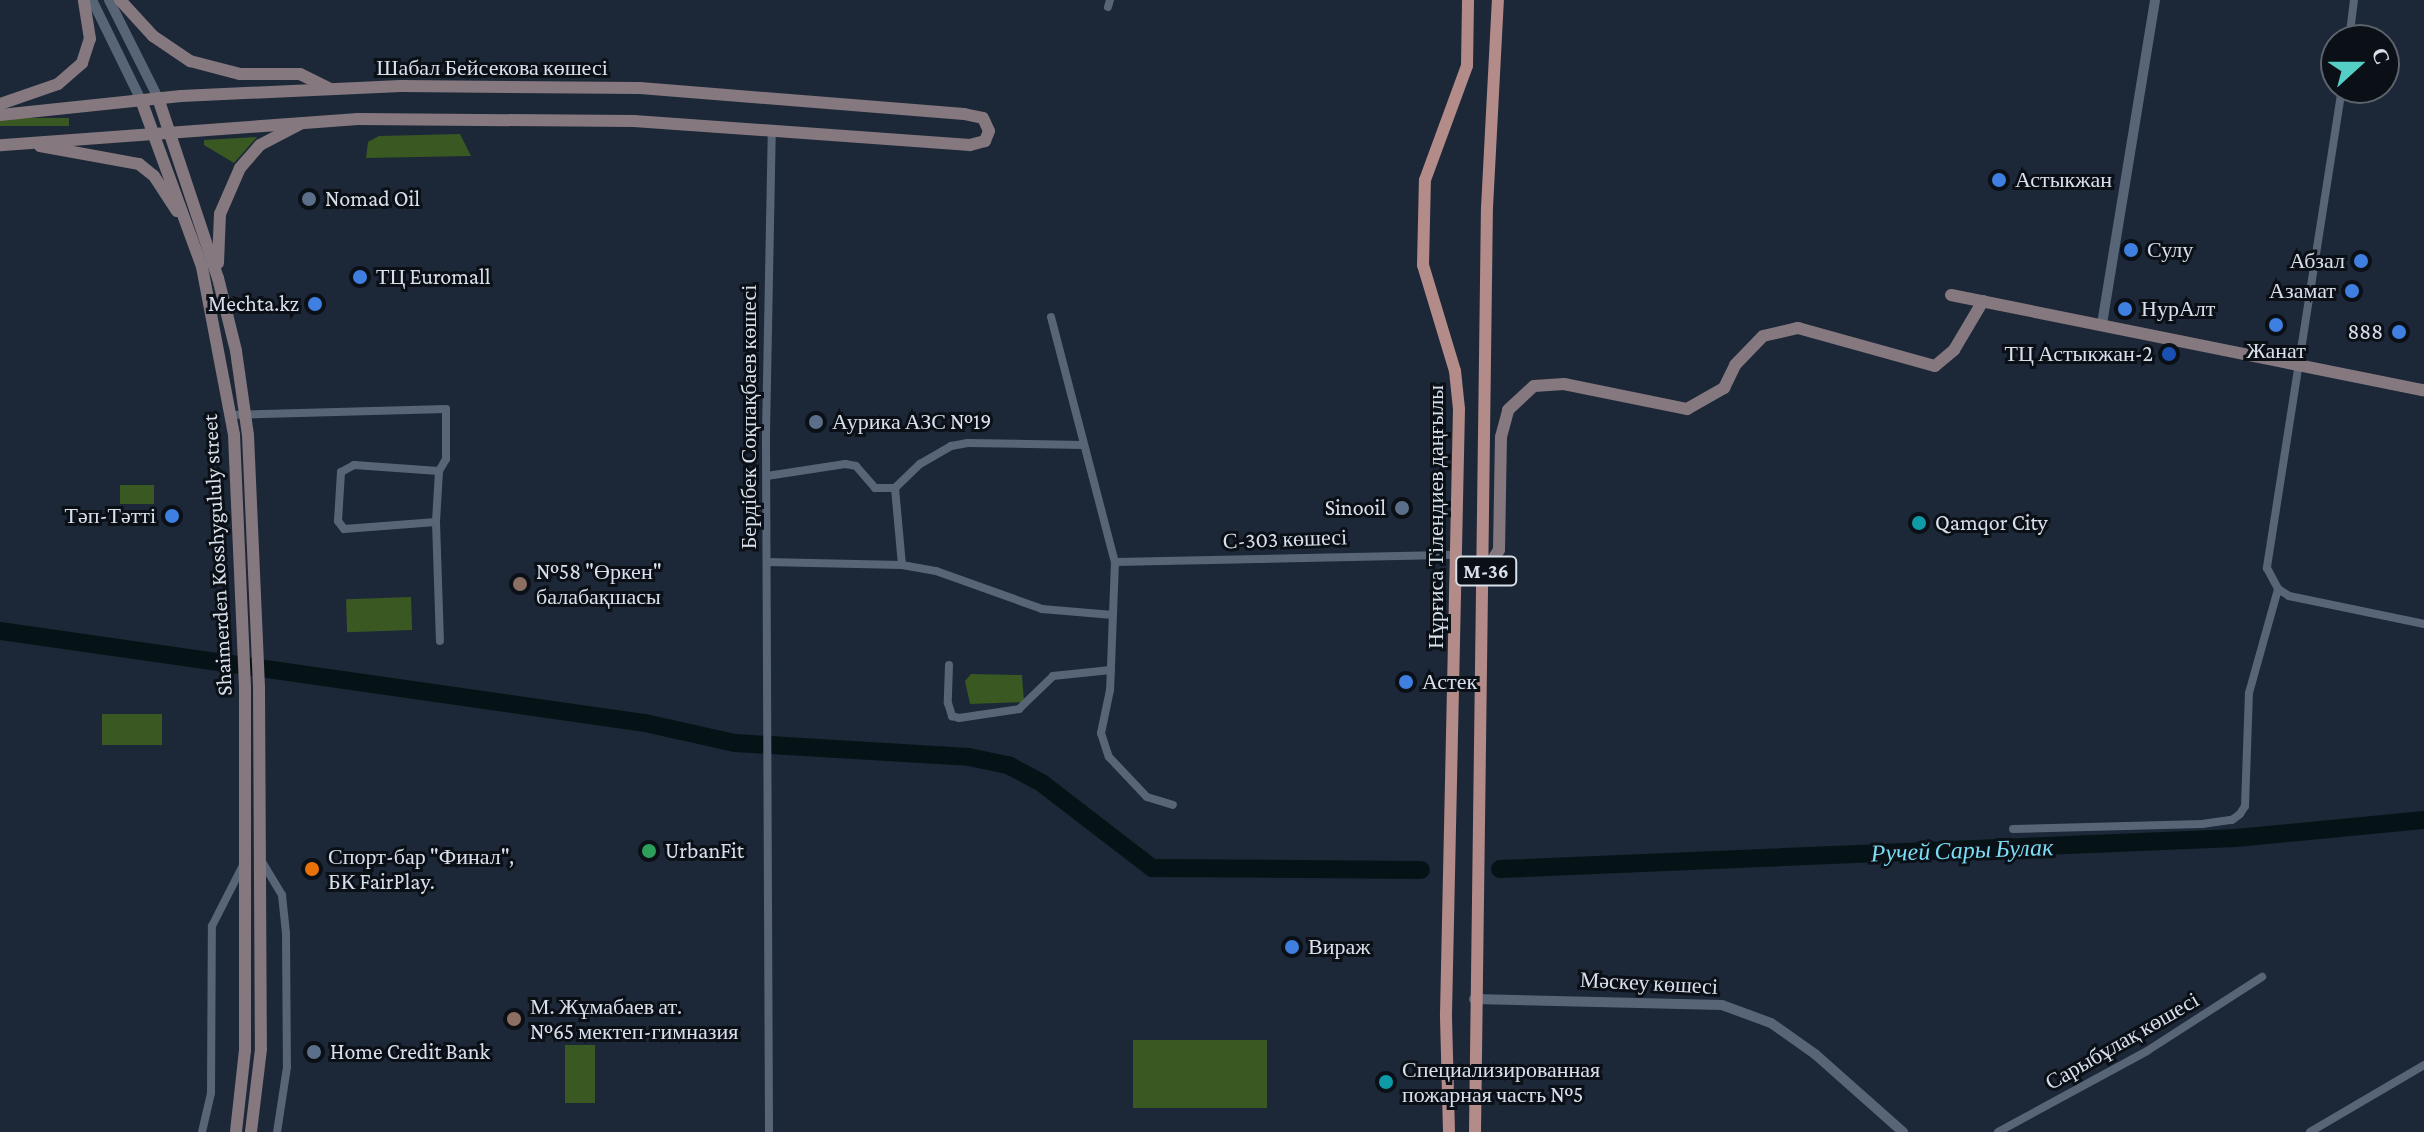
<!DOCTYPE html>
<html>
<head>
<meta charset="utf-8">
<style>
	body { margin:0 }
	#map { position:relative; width:2424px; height:1132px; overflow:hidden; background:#1c2838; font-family:"Crimson Pro",serif }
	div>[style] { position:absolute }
	.green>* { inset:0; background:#395822; transform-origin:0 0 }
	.river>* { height:18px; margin:-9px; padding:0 9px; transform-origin:9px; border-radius:9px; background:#061316 }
	.minor>* { height:8px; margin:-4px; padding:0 4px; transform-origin:4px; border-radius:4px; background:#576577 }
	.tertiary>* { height:10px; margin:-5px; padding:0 5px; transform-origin:5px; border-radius:5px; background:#576577 }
	.secondary>* { height:12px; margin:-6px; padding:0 6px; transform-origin:6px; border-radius:6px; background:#85787f }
	.primary>* { height:12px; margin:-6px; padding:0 6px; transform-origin:6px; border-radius:6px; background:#b38b88 }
	.dots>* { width:22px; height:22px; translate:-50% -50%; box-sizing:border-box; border:4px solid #0b1017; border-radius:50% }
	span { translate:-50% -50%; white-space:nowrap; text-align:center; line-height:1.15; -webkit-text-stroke:6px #0b1017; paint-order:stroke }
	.shield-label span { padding:2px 6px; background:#0b1017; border:2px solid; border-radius:6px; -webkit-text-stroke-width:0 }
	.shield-label { font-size:20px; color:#d8e0eb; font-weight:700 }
	.street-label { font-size:22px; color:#d8e0eb }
	.poi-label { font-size:22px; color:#d8e0eb }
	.left { translate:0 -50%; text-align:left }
	.right { translate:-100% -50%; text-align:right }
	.water-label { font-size:24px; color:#7adef7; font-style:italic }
	.north { position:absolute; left:2320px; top:24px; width:80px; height:80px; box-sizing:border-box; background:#0b1017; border:2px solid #5d636c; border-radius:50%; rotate:69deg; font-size:22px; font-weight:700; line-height:32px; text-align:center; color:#d8e0eb }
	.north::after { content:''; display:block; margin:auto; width:28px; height:36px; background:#55cec5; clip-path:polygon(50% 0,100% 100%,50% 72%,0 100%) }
</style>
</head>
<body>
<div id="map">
	<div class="green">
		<div style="left:69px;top:118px;width:8px;height:69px;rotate:90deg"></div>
		<div style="clip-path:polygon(460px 134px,471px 156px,366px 158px,368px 142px,379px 136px)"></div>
		<div style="clip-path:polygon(257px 137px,234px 163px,204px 145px,204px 140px)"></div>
		<div style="left:120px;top:485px;width:34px;height:19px"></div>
		<div style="left:411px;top:597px;width:33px;height:65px;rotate:88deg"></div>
		<div style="clip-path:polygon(971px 674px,1022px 675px,1024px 702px,970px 704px,965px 681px)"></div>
		<div style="left:162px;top:714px;width:31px;height:60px;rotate:90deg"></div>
		<div style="left:1133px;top:1040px;width:134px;height:68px"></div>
		<div style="left:565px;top:1045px;width:30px;height:58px"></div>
	</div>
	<div class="river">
		<div style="left:0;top:631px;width:652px;rotate:8.12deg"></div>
		<div style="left:645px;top:723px;width:92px;rotate:12.5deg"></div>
		<div style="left:735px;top:743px;width:234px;rotate:3.4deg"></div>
		<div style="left:969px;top:757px;width:40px;rotate:12deg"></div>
		<div style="left:1008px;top:765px;width:40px;rotate:28deg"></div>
		<div style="left:1043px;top:784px;width:138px;rotate:37.6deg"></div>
		<div style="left:1152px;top:868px;width:269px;rotate:0.4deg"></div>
		<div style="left:1500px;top:869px;width:737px;rotate:-2.41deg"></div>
		<div style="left:2236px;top:838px;width:189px;rotate:-5.5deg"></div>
	</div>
	<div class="minor">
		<div style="left:1108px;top:7px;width:7px;rotate:-74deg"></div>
		<div style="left:2349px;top:40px;width:40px;rotate:-82.9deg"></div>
		<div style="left:2342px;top:88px;width:486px;rotate:98.9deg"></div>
		<div style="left:2267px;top:568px;width:24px;rotate:62deg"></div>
		<div style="left:2278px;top:589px;width:13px;rotate:32deg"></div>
		<div style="left:2289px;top:596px;width:138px;rotate:11.7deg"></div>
		<div style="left:1051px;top:317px;width:253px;rotate:75.4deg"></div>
		<div style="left:1115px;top:562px;width:128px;rotate:92.2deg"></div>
		<div style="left:1110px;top:690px;width:44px;rotate:101.8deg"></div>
		<div style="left:1101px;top:733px;width:25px;rotate:72deg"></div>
		<div style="left:1109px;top:757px;width:55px;rotate:46.5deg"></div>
		<div style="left:1147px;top:797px;width:27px;rotate:17deg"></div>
		<div style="left:231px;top:415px;width:215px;rotate:-1.6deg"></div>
		<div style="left:446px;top:409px;width:50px;rotate:90deg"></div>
		<div style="left:446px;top:459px;width:14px;rotate:120deg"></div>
		<div style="left:439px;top:471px;width:51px;rotate:93.4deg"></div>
		<div style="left:436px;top:522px;width:119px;rotate:88.1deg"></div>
		<div style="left:767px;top:476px;width:79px;rotate:-8.7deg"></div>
		<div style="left:845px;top:464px;width:11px;rotate:10deg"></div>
		<div style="left:856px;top:466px;width:29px;rotate:49deg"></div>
		<div style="left:875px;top:488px;width:20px"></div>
		<div style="left:436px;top:522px;width:92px;rotate:175.6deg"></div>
		<div style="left:344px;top:529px;width:10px;rotate:-127deg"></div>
		<div style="left:338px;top:521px;width:49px;rotate:-86.5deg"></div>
		<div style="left:341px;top:472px;width:15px;rotate:-28deg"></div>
		<div style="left:354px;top:465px;width:85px;rotate:4deg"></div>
		<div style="left:767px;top:562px;width:135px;rotate:1.3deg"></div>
		<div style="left:902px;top:565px;width:35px;rotate:10deg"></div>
		<div style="left:936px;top:571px;width:113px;rotate:19.7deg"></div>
		<div style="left:1042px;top:609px;width:71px;rotate:4.8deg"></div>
		<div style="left:1115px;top:562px;width:342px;rotate:-1.2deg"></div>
		<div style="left:902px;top:565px;width:77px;rotate:-95.2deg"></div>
		<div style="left:895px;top:488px;width:35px;rotate:-44deg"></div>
		<div style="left:920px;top:464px;width:36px;rotate:-30deg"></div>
		<div style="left:951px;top:446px;width:17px;rotate:-10deg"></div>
		<div style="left:968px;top:443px;width:115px;rotate:1deg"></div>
		<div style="left:949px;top:665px;width:38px;rotate:92deg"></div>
		<div style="left:948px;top:703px;width:14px;rotate:73deg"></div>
		<div style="left:952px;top:716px;width:7px;rotate:16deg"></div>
		<div style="left:959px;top:718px;width:61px;rotate:-8.5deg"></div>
		<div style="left:1019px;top:709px;width:47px;rotate:-44.1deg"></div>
		<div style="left:1053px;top:676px;width:58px;rotate:-5.9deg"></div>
		<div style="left:2013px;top:829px;width:189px;rotate:-1.5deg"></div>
		<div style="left:2202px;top:824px;width:30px;rotate:-8deg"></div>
		<div style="left:2232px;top:820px;width:10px;rotate:-37deg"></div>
		<div style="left:2240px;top:814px;width:9px;rotate:-58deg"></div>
		<div style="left:2245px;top:806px;width:113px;rotate:-88deg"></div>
		<div style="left:2249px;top:693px;width:108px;rotate:-74.4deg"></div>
		<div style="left:261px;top:860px;width:41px;rotate:59deg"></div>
		<div style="left:282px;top:895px;width:39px;rotate:84deg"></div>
		<div style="left:286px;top:934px;width:133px;rotate:89.6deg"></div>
		<div style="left:287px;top:1067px;width:66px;rotate:98.7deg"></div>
		<div style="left:202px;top:1132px;width:40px;rotate:-77deg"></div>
		<div style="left:211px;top:1093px;width:167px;rotate:-89.7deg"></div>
		<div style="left:212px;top:926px;width:66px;rotate:-63deg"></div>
		<div style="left:769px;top:1132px;width:699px;rotate:-90.25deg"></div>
		<div style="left:766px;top:433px;width:304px;rotate:-88.9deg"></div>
		<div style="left:1998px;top:1132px;width:170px;rotate:-28.5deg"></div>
		<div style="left:2147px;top:1051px;width:137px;rotate:-32.8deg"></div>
		<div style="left:2310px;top:1132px;width:132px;rotate:-30.4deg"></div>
	</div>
	<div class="tertiary">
		<div style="left:92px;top:0;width:111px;rotate:63.9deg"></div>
		<div style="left:109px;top:0;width:110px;rotate:63.4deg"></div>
		<div style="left:2102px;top:324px;width:328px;rotate:-80.7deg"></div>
		<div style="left:1474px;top:999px;width:248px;rotate:1.4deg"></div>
		<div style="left:1722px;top:1005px;width:52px;rotate:20.2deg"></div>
		<div style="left:1771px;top:1023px;width:54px;rotate:35.2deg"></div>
		<div style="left:1815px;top:1054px;width:118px;rotate:41.6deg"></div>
	</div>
	<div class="secondary">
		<div style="left:120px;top:0;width:49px;rotate:47.5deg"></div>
		<div style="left:153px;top:36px;width:45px;rotate:34deg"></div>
		<div style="left:190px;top:61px;width:52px;rotate:14.6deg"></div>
		<div style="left:240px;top:74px;width:60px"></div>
		<div style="left:300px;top:74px;width:32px;rotate:26deg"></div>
		<div style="left:158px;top:98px;width:190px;rotate:71.6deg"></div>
		<div style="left:218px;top:278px;width:75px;rotate:76.1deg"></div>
		<div style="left:236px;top:351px;width:85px;rotate:81.9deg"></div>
		<div style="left:248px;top:435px;width:252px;rotate:87.5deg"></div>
		<div style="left:259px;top:687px;width:362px;rotate:89.7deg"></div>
		<div style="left:261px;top:1049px;width:84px;rotate:96.9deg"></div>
		<div style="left:141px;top:100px;width:178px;rotate:69.9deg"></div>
		<div style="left:202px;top:267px;width:171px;rotate:79.2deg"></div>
		<div style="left:234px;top:435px;width:253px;rotate:87.5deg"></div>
		<div style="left:245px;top:688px;width:362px;rotate:90deg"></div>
		<div style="left:245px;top:1050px;width:82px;rotate:96.3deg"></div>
		<div style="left:0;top:104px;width:61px;rotate:-19deg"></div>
		<div style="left:58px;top:84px;width:32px;rotate:-41deg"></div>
		<div style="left:82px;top:63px;width:25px;rotate:-72deg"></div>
		<div style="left:90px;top:39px;width:39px;rotate:-99deg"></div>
		<div style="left:0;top:115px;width:182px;rotate:-6deg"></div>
		<div style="left:181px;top:96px;width:220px;rotate:-2.6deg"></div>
		<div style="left:401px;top:86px;width:239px;rotate:0.5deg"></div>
		<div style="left:640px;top:88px;width:325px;rotate:4.6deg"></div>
		<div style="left:964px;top:114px;width:19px;rotate:12deg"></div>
		<div style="left:983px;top:118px;width:14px;rotate:65deg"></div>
		<div style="left:989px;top:131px;width:11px;rotate:112deg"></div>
		<div style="left:985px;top:141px;width:16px;rotate:165deg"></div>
		<div style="left:970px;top:145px;width:337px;rotate:-175.9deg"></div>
		<div style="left:634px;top:121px;width:276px;rotate:-179.6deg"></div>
		<div style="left:358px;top:119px;width:359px;rotate:175.8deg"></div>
		<div style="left:40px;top:146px;width:101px;rotate:10.3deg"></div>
		<div style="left:139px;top:164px;width:19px;rotate:39deg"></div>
		<div style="left:154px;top:176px;width:42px;rotate:56.7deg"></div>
		<div style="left:218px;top:263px;width:49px;rotate:-87.7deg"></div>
		<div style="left:220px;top:214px;width:50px;rotate:-66.5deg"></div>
		<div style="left:240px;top:168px;width:30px;rotate:-49deg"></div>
		<div style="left:260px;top:145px;width:47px;rotate:-27.6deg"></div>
		<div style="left:1951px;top:295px;width:482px;rotate:11.4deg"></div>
		<div style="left:1486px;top:570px;width:24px;rotate:-57deg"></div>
		<div style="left:1499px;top:550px;width:113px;rotate:-89deg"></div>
		<div style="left:1501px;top:437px;width:28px;rotate:-75deg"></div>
		<div style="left:1508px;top:410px;width:35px;rotate:-43deg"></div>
		<div style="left:1534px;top:386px;width:30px;rotate:-4deg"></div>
		<div style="left:1564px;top:384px;width:126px;rotate:11.5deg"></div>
		<div style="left:1687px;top:409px;width:43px;rotate:-29.6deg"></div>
		<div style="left:1724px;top:388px;width:25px;rotate:-64deg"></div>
		<div style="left:1735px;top:365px;width:40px;rotate:-46deg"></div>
		<div style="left:1763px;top:336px;width:36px;rotate:-13deg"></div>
		<div style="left:1798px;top:328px;width:142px;rotate:15.5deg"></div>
		<div style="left:1935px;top:366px;width:25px;rotate:-40deg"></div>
		<div style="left:1954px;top:350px;width:57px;rotate:-59.4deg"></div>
	</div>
	<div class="primary">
		<div style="left:1449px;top:1132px;width:118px;rotate:-91.5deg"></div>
		<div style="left:1446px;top:1014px;width:605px;rotate:-88.77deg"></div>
		<div style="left:1459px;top:409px;width:38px;rotate:-96deg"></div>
		<div style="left:1455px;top:371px;width:111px;rotate:-106.8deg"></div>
		<div style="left:1423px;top:265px;width:85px;rotate:-88.7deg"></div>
		<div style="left:1425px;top:180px;width:121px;rotate:-69.8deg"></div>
		<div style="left:1467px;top:66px;width:66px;rotate:-89.1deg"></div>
		<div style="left:1475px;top:1132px;width:924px;rotate:-89.26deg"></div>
		<div style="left:1487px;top:208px;width:208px;rotate:-87deg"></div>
	</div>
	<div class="dots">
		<div style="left:1999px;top:180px;background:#3f7fe0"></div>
		<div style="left:309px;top:199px;background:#5c6f8a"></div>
		<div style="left:2131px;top:250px;background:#3f7fe0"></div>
		<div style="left:2361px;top:261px;background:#3f7fe0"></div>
		<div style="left:360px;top:277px;background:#3f7fe0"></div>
		<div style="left:2352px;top:291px;background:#3f7fe0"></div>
		<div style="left:315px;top:304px;background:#3f7fe0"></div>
		<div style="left:2125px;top:309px;background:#3f7fe0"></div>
		<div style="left:2276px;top:325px;background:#3f7fe0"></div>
		<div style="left:2399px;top:332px;background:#3f7fe0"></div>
		<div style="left:2169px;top:354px;background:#1a4fb4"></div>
		<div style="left:816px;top:422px;background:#5c6f8a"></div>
		<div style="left:1402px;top:508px;background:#5c6f8a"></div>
		<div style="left:172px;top:516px;background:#3f7fe0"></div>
		<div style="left:1919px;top:523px;background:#0f9aa8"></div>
		<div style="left:520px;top:584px;background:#8d6e63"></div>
		<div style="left:1406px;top:682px;background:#3f7fe0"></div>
		<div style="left:649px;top:851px;background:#2e9e5b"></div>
		<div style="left:312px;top:869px;background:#e8710a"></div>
		<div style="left:1292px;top:947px;background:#3f7fe0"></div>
		<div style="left:514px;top:1019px;background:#8d6e63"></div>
		<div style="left:314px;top:1052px;background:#5c6f8a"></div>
		<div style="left:1386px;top:1082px;background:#0f9aa8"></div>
	</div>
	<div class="shield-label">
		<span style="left:1486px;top:571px">M-36</span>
	</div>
	<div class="street-label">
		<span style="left:492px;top:68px">Шабал Бейсекова көшесі</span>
		<span style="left:749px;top:417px;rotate:-90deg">Бердібек Соқпақбаев көшесі</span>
		<span style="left:1436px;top:517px;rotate:-90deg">Нұрғиса Тілендиев даңғылы</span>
		<span style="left:1285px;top:539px;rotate:-2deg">С-303 көшесі</span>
		<span style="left:217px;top:555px;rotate:-93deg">Shaimerden Kosshygululy street</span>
		<span style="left:1649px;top:983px;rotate:3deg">Мәскеу көшесі</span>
		<span style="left:2122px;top:1041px;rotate:-30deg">Сарыбұлақ көшесі</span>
	</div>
	<div class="poi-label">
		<span class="left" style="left:2015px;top:180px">Астыкжан</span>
		<span class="left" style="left:325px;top:199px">Nomad Oil</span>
		<span class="left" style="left:2147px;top:250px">Сулу</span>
		<span class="right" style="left:2345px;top:261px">Абзал</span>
		<span class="left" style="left:376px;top:277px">ТЦ Euromall</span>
		<span class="right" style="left:2336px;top:291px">Азамат</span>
		<span class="right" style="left:299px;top:304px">Mechta.kz</span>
		<span class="left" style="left:2141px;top:309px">НурАлт</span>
		<span class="right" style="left:2383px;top:332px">888</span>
		<span style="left:2276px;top:351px">Жанат</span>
		<span class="right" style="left:2153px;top:354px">ТЦ Астыкжан-2</span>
		<span class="left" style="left:832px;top:422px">Аурика АЗС №19</span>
		<span class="right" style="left:1386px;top:508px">Sinooil</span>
		<span class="right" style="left:156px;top:516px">Тәп-Тәтті</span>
		<span class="left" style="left:1935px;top:523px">Qamqor City</span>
		<span class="left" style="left:536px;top:584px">№58 "Өркен"<br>балабақшасы</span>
		<span class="left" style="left:1422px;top:682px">Астек</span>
		<span class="left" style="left:665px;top:851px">UrbanFit</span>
		<span class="left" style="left:328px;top:869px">Спорт-бар "Финал",<br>БК FairPlay.</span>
		<span class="left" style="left:1308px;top:947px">Вираж</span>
		<span class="left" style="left:530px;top:1019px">М. Жұмабаев ат.<br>№65 мектеп-гимназия</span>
		<span class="left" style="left:330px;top:1052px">Home Credit Bank</span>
		<span class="left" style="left:1402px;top:1082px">Специализированная<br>пожарная часть №5</span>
	</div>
	<div class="water-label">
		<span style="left:1962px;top:850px;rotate:-2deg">Ручей Сары Булак</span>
	</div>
	<div class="north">С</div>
</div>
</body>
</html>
